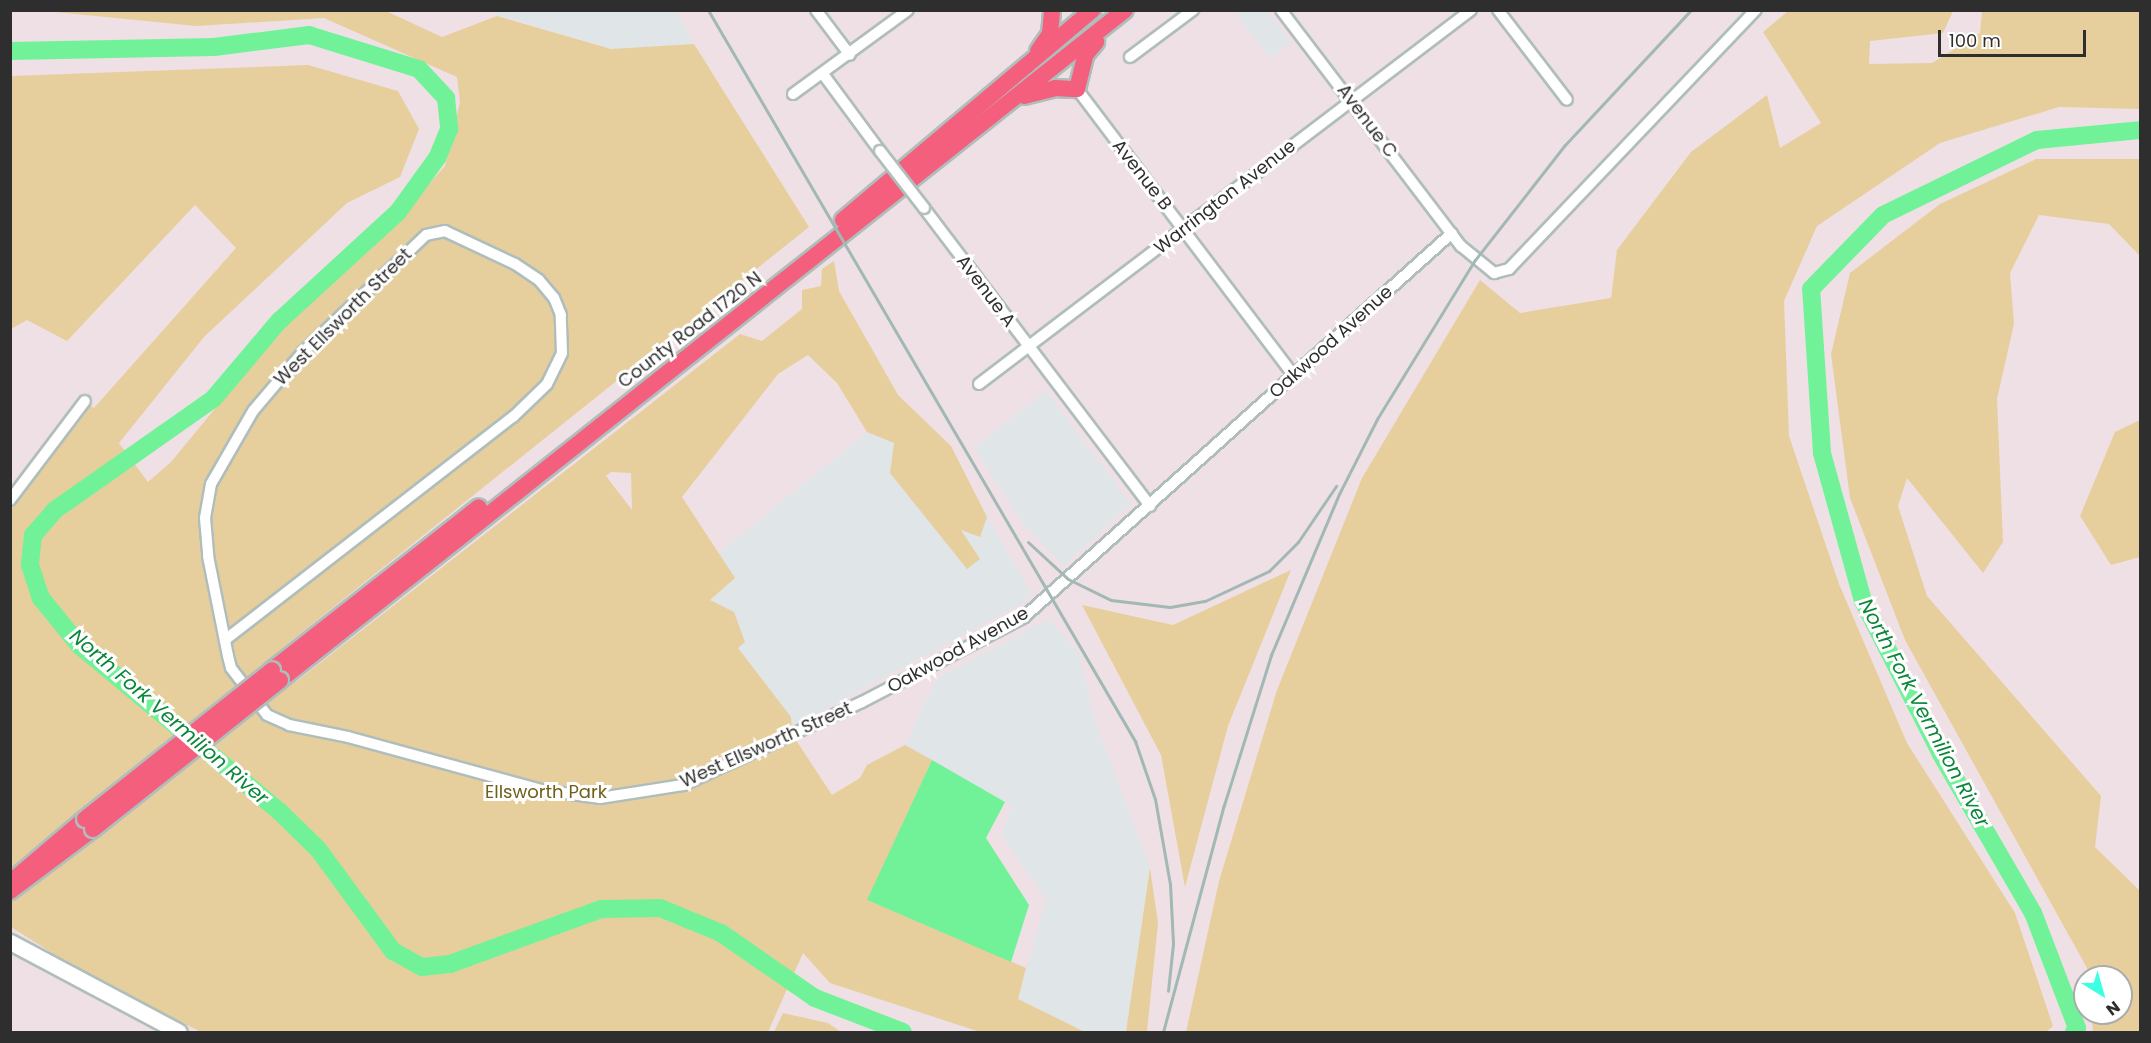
<!DOCTYPE html>
<html>
<head>
<meta charset="utf-8">
<style>
	body { margin:0 }
	#map { position:relative; width:2151px; height:1043px; overflow:hidden; background:#efe0e6; font-family:Poppins,sans-serif }
	div>[style] { position:absolute }
	.industrial>* { inset:0; background:#e0e5e8 }
	.green>* { inset:0; background:#e6cf9c }
	.water>* { inset:0; background:#72f298 }
	.river>* { height:18px; margin:-9px; padding:0 9px; transform-origin:9px; border-radius:9px; background:#72f298 }
	.roads { filter:drop-shadow(2px 0 #b0bebb) drop-shadow(-2px 0 #b0bebb) drop-shadow(0 2px #b0bebb) drop-shadow(0 -2px #b0bebb) }
	.street>* { height:10px; margin:-5px; padding:0 5px; transform-origin:5px; border-radius:5px; background:#fff }
	.secondary>* { height:15px; margin:-7.5px; padding:0 7.5px; transform-origin:7.5px; border-radius:7.5px; background:#fff }
	.primary>* { height:16px; margin:-8px; padding:0 8px; transform-origin:8px; border-radius:8px; background:#f55f7e }
	.rail>* { height:3px; margin:-1.5px; padding:0 1.5px; transform-origin:1.5px; border-radius:1.5px; background:#a2b8b5 }
	.bridges { filter:drop-shadow(2px 0 #b0bebb) drop-shadow(-2px 0 #b0bebb) drop-shadow(0 2px #b0bebb) drop-shadow(0 -2px #b0bebb) }
	.street-bridge>* { height:10px; margin:-5px; padding:0 5px; transform-origin:5px; border-radius:5px; background:#fff }
	.primary-bridge>* { height:16px; margin:-8px; padding:0 8px; transform-origin:8px; border-radius:8px; background:#f55f7e }
	span { translate:-50% -50%; white-space:nowrap; text-align:center; line-height:1.15; -webkit-text-stroke:6px #fff; paint-order:stroke }
	.street-label { font-size:18px; color:#2e2e2e }
	.park-label { font-size:18px; color:#6f6019 }
	.water-label { font-size:20px; color:#0b873a; font-style:italic }
	.frame { position:absolute; inset:0; border:12px solid #2e2e2e; pointer-events:none }
	.north { position:absolute; left:2073px; top:965px; width:60px; height:60px; box-sizing:border-box; background:#fff; border:2px solid #ababab; border-radius:50%; rotate:143deg; font-size:16px; font-weight:700; line-height:24px; text-align:center; color:#2e2e2e }
	.north::after { content:''; display:block; margin:auto; width:21px; height:27px; background:#3dffe1; clip-path:polygon(50% 0,100% 100%,50% 72%,0 100%) }
	.scale { position:absolute; left:1938px; top:30px; width:148px; height:27px; box-sizing:border-box; border:3px solid #2e2e2e; border-top:0; padding-left:8px; font-size:18px; line-height:21px; white-space:nowrap; color:#2e2e2e; -webkit-text-stroke:4px #fff; paint-order:stroke }
</style>
</head>
<body>
<div id="map">
	<div class="industrial">
		<div style="clip-path:polygon(484px 11px,676px 11px,694px 44px,611px 49px)"></div>
		<div style="clip-path:polygon(1234px 11px,1267px 11px,1291px 42px,1270px 58px)"></div>
		<div style="clip-path:polygon(1046px 391px,1131px 504px,1064px 566px,1023px 524px,974px 447px)"></div>
		<div style="clip-path:polygon(867px 432px,894px 443px,961px 530px,980px 536px,987px 517px,1032px 594px,1023px 603px,791px 727px,791px 717px,738px 647px,710px 600px,735px 578px,719px 553px)"></div>
		<div style="clip-path:polygon(1048px 619px,1079px 653px,1093px 715px,1150px 868px,1126px 1032px,1085px 1032px,1018px 999px,1046px 899px,1001px 835px,1012px 806px,905px 745px,936px 679px)"></div>
	</div>
	<div class="green">
		<div style="clip-path:polygon(evenodd,45px 11px,386px 11px,442px 37px,497px 16px,611px 49px,694px 44px,809px 227px,280px 650px,267px 665px,285px 686px,297px 681px,740px 334px,762px 341px,802px 309px,802px 290px,821px 286px,822px 269px,834px 261px,839px 291px,898px 395px,951px 446px,987px 517px,980px 537px,961px 530px,980px 559px,967px 569px,890px 473px,894px 443px,867px 432px,837px 383px,808px 355px,778px 374px,682px 497px,735px 578px,710px 600px,734px 612px,745px 642px,738px 648px,791px 717px,792px 734px,832px 795px,860px 778px,867px 765px,905px 745px,932px 760px,868px 900px,1026px 968px,1018px 999px,1085px 1032px,980px 1032px,830px 983px,803px 953px,768px 1032px,201px 1032px,79px 970px,11px 927px,10px 511px,91px 406px,94px 408px,236px 248px,195px 205px,67px 341px,27px 320px,11px 329px,11px 76px,308px 65px,398px 91px,419px 129px,400px 177px,347px 203px,204px 337px,119px 443px,148px 482px,171px 462px,280px 330px,373px 247px,445px 166px,460px 102px,457px 77px,324px 18px,196px 26px,45px 11px,611px 472px,631px 473px,632px 510px,606px 476px,611px 472px)"></div>
		<div style="clip-path:polygon(1788px 11px,1953px 11px,1943px 33px,1870px 41px,1869px 64px,1932px 63px,1980px 33px,1982px 11px,2140px 11px,2140px 109px,2059px 107px,1940px 143px,1817px 226px,1784px 301px,1789px 436px,1839px 584px,1907px 743px,2015px 913px,2053px 1026px,2046px 1032px,1186px 1032px,1219px 881px,1277px 690px,1362px 478px,1480px 280px,1520px 313px,1611px 298px,1617px 250px,1691px 152px,1767px 95px,1780px 148px,1821px 123px,1763px 32px)"></div>
		<div style="clip-path:polygon(2036px 159px,2140px 159px,2140px 256px,2109px 224px,2039px 215px,2010px 273px,2014px 324px,1997px 399px,2003px 542px,1983px 573px,1907px 478px,1898px 506px,1927px 596px,2101px 796px,2095px 847px,2140px 891px,2140px 1032px,2093px 1032px,2091px 1013px,2121px 1013px,2121px 977px,2088px 977px,2087px 968px,1905px 640px,1850px 498px,1831px 354px,1850px 273px,1940px 204px)"></div>
		<div style="clip-path:polygon(2140px 420px,2140px 557px,2111px 565px,2080px 516px,2115px 432px)"></div>
		<div style="clip-path:polygon(1291px 570px,1228px 726px,1185px 887px,1161px 755px,1082px 605px,1173px 625px)"></div>
		<div style="clip-path:polygon(1150px 868px,1158px 923px,1147px 1032px,1126px 1032px)"></div>
		<div style="clip-path:polygon(783px 1013px,828px 1023px,841px 1032px,774px 1032px)"></div>
	</div>
	<div class="water">
		<div style="clip-path:polygon(932px 760px,1005px 802px,986px 838px,1029px 905px,1011px 962px,867px 900px)"></div>
	</div>
	<div class="river">
		<div style="left:10px;top:51px;width:204px;rotate:-1.1deg"></div>
		<div style="left:214px;top:47px;width:96px;rotate:-7.2deg"></div>
		<div style="left:309px;top:35px;width:115px;rotate:17.2deg"></div>
		<div style="left:419px;top:69px;width:40px;rotate:47deg"></div>
		<div style="left:446px;top:98px;width:31px;rotate:84deg"></div>
		<div style="left:449px;top:129px;width:31px;rotate:112deg"></div>
		<div style="left:437px;top:158px;width:67px;rotate:125.8deg"></div>
		<div style="left:398px;top:212px;width:161px;rotate:137.5deg"></div>
		<div style="left:279px;top:321px;width:102px;rotate:130.2deg"></div>
		<div style="left:213px;top:399px;width:193px;rotate:144.9deg"></div>
		<div style="left:55px;top:510px;width:33px;rotate:131deg"></div>
		<div style="left:33px;top:535px;width:30px;rotate:96deg"></div>
		<div style="left:30px;top:565px;width:35px;rotate:72deg"></div>
		<div style="left:41px;top:598px;width:60px;rotate:51deg"></div>
		<div style="left:79px;top:645px;width:260px;rotate:39.7deg"></div>
		<div style="left:279px;top:811px;width:54px;rotate:44.3deg"></div>
		<div style="left:318px;top:849px;width:127px;rotate:53.7deg"></div>
		<div style="left:393px;top:951px;width:33px;rotate:29deg"></div>
		<div style="left:422px;top:967px;width:28px;rotate:-6deg"></div>
		<div style="left:450px;top:964px;width:161px;rotate:-20deg"></div>
		<div style="left:601px;top:909px;width:59px;rotate:-1deg"></div>
		<div style="left:660px;top:908px;width:66px;rotate:22.3deg"></div>
		<div style="left:721px;top:933px;width:114px;rotate:34.7deg"></div>
		<div style="left:815px;top:998px;width:94px;rotate:21.1deg"></div>
		<div style="left:2074px;top:1032px;width:5px;rotate:-53deg"></div>
		<div style="left:2077px;top:1028px;width:123px;rotate:-110.9deg"></div>
		<div style="left:2033px;top:913px;width:184px;rotate:-120.1deg"></div>
		<div style="left:1941px;top:754px;width:172px;rotate:-117deg"></div>
		<div style="left:1863px;top:601px;width:154px;rotate:-105.5deg"></div>
		<div style="left:1822px;top:453px;width:164px;rotate:-93.8deg"></div>
		<div style="left:1811px;top:289px;width:103px;rotate:-45.8deg"></div>
		<div style="left:1883px;top:215px;width:171px;rotate:-26deg"></div>
		<div style="left:2037px;top:140px;width:103px;rotate:-5.5deg"></div>
	</div>
	<div class="roads">
		<div class="street">
			<div style="left:816px;top:10px;width:56px;rotate:52.9deg"></div>
			<div style="left:1281px;top:10px;width:297px;rotate:52.7deg"></div>
			<div style="left:1461px;top:246px;width:43px;rotate:39.3deg"></div>
			<div style="left:1494px;top:273px;width:16px;rotate:-15deg"></div>
			<div style="left:1509px;top:269px;width:358px;rotate:-46.4deg"></div>
			<div style="left:1498px;top:10px;width:113px;rotate:52.5deg"></div>
			<div style="left:1130px;top:57px;width:79px;rotate:-36.7deg"></div>
			<div style="left:823px;top:74px;width:96px;rotate:53.5deg"></div>
			<div style="left:1077px;top:89px;width:360px;rotate:52.9deg"></div>
			<div style="left:793px;top:94px;width:142px;rotate:-36.1deg"></div>
			<div style="left:924px;top:208px;width:374px;rotate:52.8deg"></div>
			<div style="left:979px;top:384px;width:618px;rotate:-37.24deg"></div>
			<div style="left:10px;top:500px;width:124px;rotate:-52.9deg"></div>
			<div style="left:225px;top:640px;width:364px;rotate:-37.8deg"></div>
			<div style="left:513px;top:417px;width:47px;rotate:-44.1deg"></div>
			<div style="left:547px;top:384px;width:34px;rotate:-64deg"></div>
			<div style="left:562px;top:353px;width:38px;rotate:-92deg"></div>
			<div style="left:561px;top:315px;width:18px;rotate:-112deg"></div>
			<div style="left:554px;top:298px;width:23px;rotate:-130deg"></div>
			<div style="left:539px;top:280px;width:29px;rotate:-146deg"></div>
			<div style="left:515px;top:264px;width:77px;rotate:-154.8deg"></div>
			<div style="left:445px;top:231px;width:19px;rotate:168deg"></div>
			<div style="left:426px;top:235px;width:170px;rotate:136.4deg"></div>
			<div style="left:303px;top:352px;width:77px;rotate:130.3deg"></div>
			<div style="left:253px;top:411px;width:84px;rotate:119.9deg"></div>
			<div style="left:211px;top:484px;width:35px;rotate:100deg"></div>
			<div style="left:205px;top:518px;width:38px;rotate:85deg"></div>
			<div style="left:208px;top:556px;width:102px;rotate:78.7deg"></div>
			<div style="left:228px;top:656px;width:12px;rotate:76deg"></div>
			<div style="left:231px;top:668px;width:59px;rotate:52.5deg"></div>
			<div style="left:267px;top:715px;width:24px;rotate:24deg"></div>
			<div style="left:289px;top:725px;width:60px;rotate:11.5deg"></div>
			<div style="left:348px;top:737px;width:201px;rotate:15.3deg"></div>
			<div style="left:542px;top:790px;width:59px;rotate:7.9deg"></div>
			<div style="left:600px;top:798px;width:84px;rotate:-8.9deg"></div>
			<div style="left:683px;top:785px;width:197px;rotate:-24.9deg"></div>
			<div style="left:862px;top:702px;width:182px;rotate:-27.6deg"></div>
			<div style="left:1023px;top:618px;width:576px;rotate:-41.91deg"></div>
		</div>
		<div class="secondary">
			<div style="left:10px;top:942px;width:191px;rotate:28deg"></div>
		</div>
		<div class="primary">
			<div style="left:1038px;top:51px;width:21px;rotate:-55deg"></div>
			<div style="left:1050px;top:34px;width:24px;rotate:-85deg"></div>
			<div style="left:1024px;top:96px;width:32px;rotate:-14deg"></div>
			<div style="left:1055px;top:88px;width:22px;rotate:3deg"></div>
			<div style="left:1077px;top:89px;width:36px;rotate:-76deg"></div>
			<div style="left:1086px;top:54px;width:16px;rotate:-50deg"></div>
			<div style="left:843px;top:220px;width:326px;rotate:-40.1deg"></div>
			<div style="left:272px;top:670px;width:263px;rotate:-38.2deg"></div>
			<div style="left:280px;top:680px;width:1078px;rotate:-38.41deg"></div>
			<div style="left:13px;top:880px;width:94px;rotate:-40.3deg"></div>
			<div style="left:10px;top:891px;width:104px;rotate:-36.8deg"></div>
		</div>
	</div>
	<div class="rail">
		<div style="left:708px;top:10px;width:847px;rotate:59.71deg"></div>
		<div style="left:1135px;top:741px;width:61px;rotate:71deg"></div>
		<div style="left:1155px;top:799px;width:86px;rotate:80deg"></div>
		<div style="left:1170px;top:884px;width:60px;rotate:87.1deg"></div>
		<div style="left:1173px;top:944px;width:47px;rotate:96.1deg"></div>
		<div style="left:1028px;top:542px;width:54px;rotate:42.8deg"></div>
		<div style="left:1068px;top:579px;width:48px;rotate:26deg"></div>
		<div style="left:1111px;top:600px;width:59px;rotate:6.8deg"></div>
		<div style="left:1170px;top:607px;width:36px;rotate:-10deg"></div>
		<div style="left:1205px;top:601px;width:71px;rotate:-25.1deg"></div>
		<div style="left:1269px;top:571px;width:41px;rotate:-45deg"></div>
		<div style="left:1298px;top:542px;width:68px;rotate:-55.8deg"></div>
		<div style="left:1163px;top:1032px;width:235px;rotate:-75deg"></div>
		<div style="left:1224px;top:805px;width:157px;rotate:-72.6deg"></div>
		<div style="left:1271px;top:655px;width:175px;rotate:-67.1deg"></div>
		<div style="left:1339px;top:494px;width:84px;rotate:-63.1deg"></div>
		<div style="left:1377px;top:419px;width:187px;rotate:-58.4deg"></div>
		<div style="left:1475px;top:260px;width:146px;rotate:-52deg"></div>
		<div style="left:1565px;top:145px;width:185px;rotate:-47deg"></div>
	</div>
	<div class="bridges">
		<div class="street-bridge">
			<div style="left:880px;top:151px;width:72px;rotate:52.3deg"></div>
		</div>
		<div class="primary-bridge">
			<div style="left:85px;top:819px;width:239px;rotate:-38.5deg"></div>
			<div style="left:93px;top:829px;width:239px;rotate:-38.5deg"></div>
		</div>
	</div>
	<div class="street-label">
		<span style="left:1367px;top:121px;rotate:53deg">Avenue C</span>
		<span style="left:1142px;top:175px;rotate:52deg">Avenue B</span>
		<span style="left:1225px;top:197px;rotate:-38deg">Warrington Avenue</span>
		<span style="left:986px;top:291px;rotate:53deg">Avenue A</span>
		<span style="left:343px;top:317px;rotate:-45deg">West Ellsworth Street</span>
		<span style="left:690px;top:330px;rotate:-38deg">County Road 1720 N</span>
		<span style="left:1331px;top:342px;rotate:-42deg">Oakwood Avenue</span>
		<span style="left:958px;top:650px;rotate:-29deg">Oakwood Avenue</span>
		<span style="left:766px;top:745px;rotate:-24deg">West Ellsworth Street</span>
	</div>
	<div class="park-label">
		<span style="left:546px;top:792px">Ellsworth Park</span>
	</div>
	<div class="water-label">
		<span style="left:1924px;top:713px;rotate:62deg">North Fork Vermilion River</span>
		<span style="left:169px;top:717px;rotate:41deg">North Fork Vermilion River</span>
	</div>
	<div class="frame"></div>
	<div class="north">N</div>
	<div class="scale">100 m</div>
</div>
</body>
</html>
